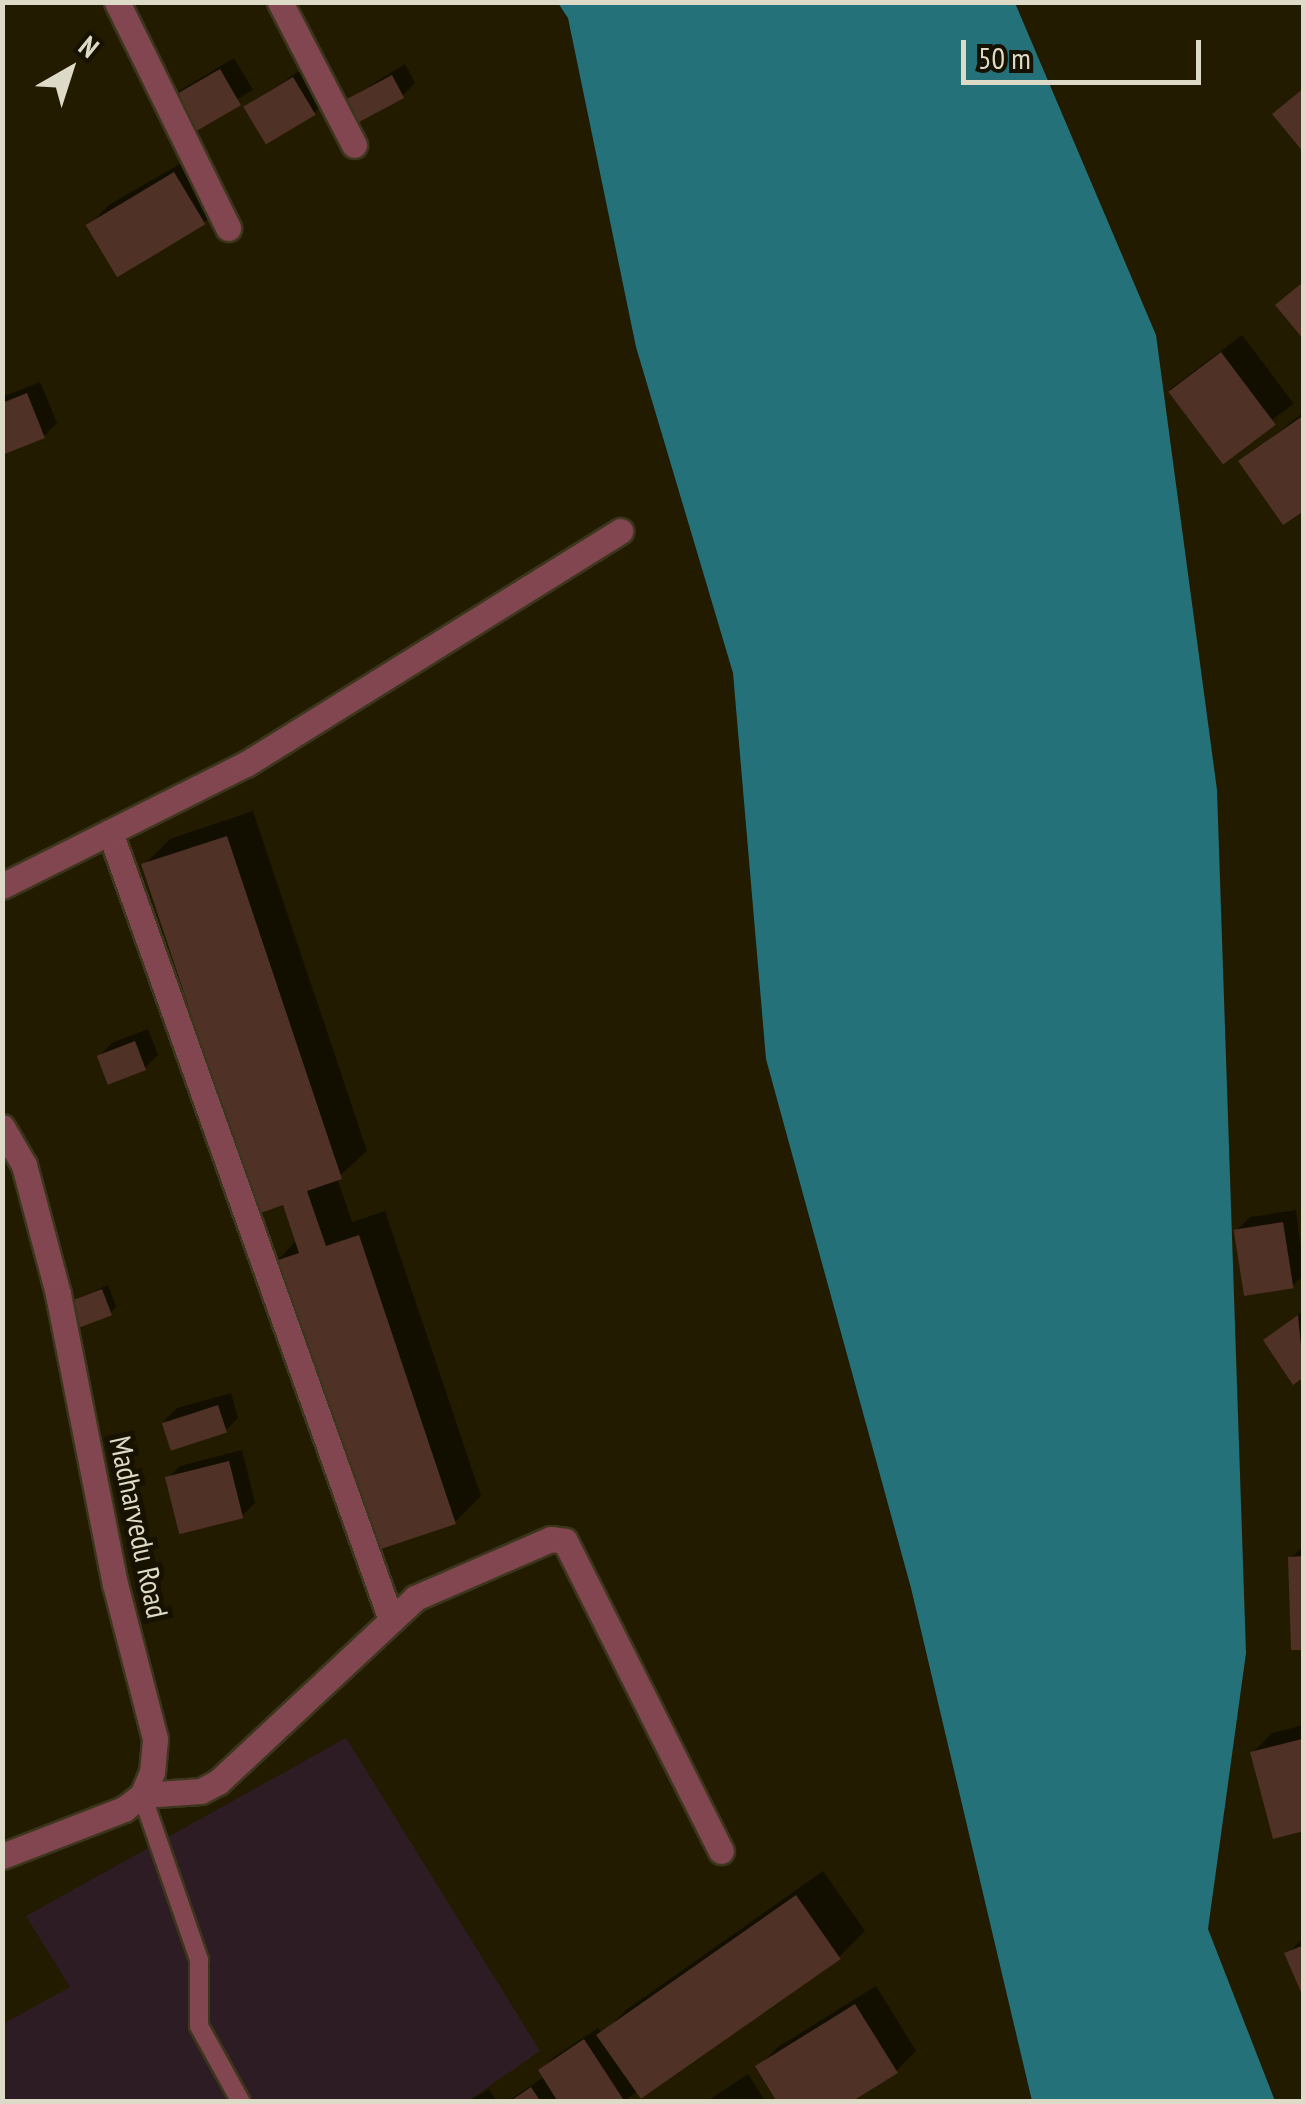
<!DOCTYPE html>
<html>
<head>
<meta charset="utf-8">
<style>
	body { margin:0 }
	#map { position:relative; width:1306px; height:2104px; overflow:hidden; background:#221b00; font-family:"PT Sans Narrow",sans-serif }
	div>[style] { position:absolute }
	.medical>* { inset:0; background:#2e1c24 }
	.water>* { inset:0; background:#24717a }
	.shadow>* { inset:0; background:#0007; transform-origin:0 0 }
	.building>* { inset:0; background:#4f3125; transform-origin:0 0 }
	.roads { filter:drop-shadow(2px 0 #3c361c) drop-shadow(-2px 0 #3c361c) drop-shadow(0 2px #3c361c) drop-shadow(0 -2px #3c361c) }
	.service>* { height:18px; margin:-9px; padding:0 9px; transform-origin:9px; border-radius:9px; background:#824651 }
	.minor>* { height:25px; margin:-12.5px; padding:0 12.5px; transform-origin:12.5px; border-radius:12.5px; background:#824651 }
	.tertiary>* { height:25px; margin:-12.5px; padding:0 12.5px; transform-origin:12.5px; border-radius:12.5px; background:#824651 }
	span { translate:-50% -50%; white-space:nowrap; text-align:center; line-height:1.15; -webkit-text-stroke:10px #171200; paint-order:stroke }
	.street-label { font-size:30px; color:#dddac8 }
	.frame { position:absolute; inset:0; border:5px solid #dddac8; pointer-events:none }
	.north { position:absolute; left:20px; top:20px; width:100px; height:100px; -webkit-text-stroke:8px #171200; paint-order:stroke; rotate:39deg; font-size:28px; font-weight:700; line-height:40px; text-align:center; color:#dddac8 }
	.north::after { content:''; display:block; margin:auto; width:35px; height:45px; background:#dddac8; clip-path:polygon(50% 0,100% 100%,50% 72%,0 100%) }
	.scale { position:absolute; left:961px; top:40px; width:240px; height:45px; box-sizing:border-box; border:5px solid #dddac8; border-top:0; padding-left:12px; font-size:30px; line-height:35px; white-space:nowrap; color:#dddac8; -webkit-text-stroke:8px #171200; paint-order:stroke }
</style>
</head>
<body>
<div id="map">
	<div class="medical">
		<div style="clip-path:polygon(346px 1738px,540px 2051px,468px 2101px,3px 2102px,3px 2024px,70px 1987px,26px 1916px)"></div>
	</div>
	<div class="water">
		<div style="clip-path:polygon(558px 3px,1015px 3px,1156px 335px,1217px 790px,1246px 1653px,1208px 1929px,1275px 2101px,1032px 2101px,911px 1588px,766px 1059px,733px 673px,636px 347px,568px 18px)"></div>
	</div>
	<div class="shadow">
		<div style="left:234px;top:58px;width:37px;height:72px;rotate:59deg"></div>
		<div style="clip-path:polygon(405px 64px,415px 83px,402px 96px,342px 103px)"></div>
		<div style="clip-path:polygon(307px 66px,327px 100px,314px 113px,246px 107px)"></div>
		<div style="clip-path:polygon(195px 155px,224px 203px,204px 222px,89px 225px,109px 205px)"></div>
		<div style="left:1242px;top:335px;width:86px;height:90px;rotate:53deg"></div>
		<div style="clip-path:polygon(40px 382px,57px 423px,44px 436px,2px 452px,2px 397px)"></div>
		<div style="clip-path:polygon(1304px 412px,1304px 507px,1241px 462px)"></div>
		<div style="clip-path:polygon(253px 811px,367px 1151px,337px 1178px,352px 1222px,385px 1211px,481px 1496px,455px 1522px,275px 1263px,297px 1240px,144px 865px,170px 839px)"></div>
		<div style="clip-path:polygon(148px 1029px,158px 1055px,145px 1068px,99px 1056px,112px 1043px)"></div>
		<div style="clip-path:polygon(1296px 1210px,1304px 1275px,1292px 1286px,1237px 1230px,1250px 1217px)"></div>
		<div style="clip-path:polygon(108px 1285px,116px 1307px,110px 1313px,73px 1301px)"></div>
		<div style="clip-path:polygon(1304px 1310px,1304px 1374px,1266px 1340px)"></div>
		<div style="clip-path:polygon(231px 1393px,238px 1418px,225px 1431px,164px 1421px,177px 1408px)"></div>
		<div style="clip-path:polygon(242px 1450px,255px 1503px,242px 1516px,167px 1479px,180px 1466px)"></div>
		<div style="clip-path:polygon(1304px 1545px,1304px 1647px,1291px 1558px)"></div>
		<div style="clip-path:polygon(1304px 1725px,1304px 1828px,1252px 1753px,1272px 1733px)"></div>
		<div style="clip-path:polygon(823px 1871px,865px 1931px,839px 1957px,622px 2102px,507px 2102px,545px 2076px,541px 2070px,554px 2057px,598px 2028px,602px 2034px,626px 2010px)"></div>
		<div style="clip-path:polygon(1304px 1937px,1304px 1993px,1287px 1954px)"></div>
		<div style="clip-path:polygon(876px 1986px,916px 2051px,896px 2071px,758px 2067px,778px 2047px)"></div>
		<div style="clip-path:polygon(748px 2074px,766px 2102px,706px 2102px)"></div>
		<div style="clip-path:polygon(489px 2089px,497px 2102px,468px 2102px)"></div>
	</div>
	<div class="building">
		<div style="left:220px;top:69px;width:42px;height:56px;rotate:60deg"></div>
		<div style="left:392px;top:75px;width:26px;height:59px;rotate:62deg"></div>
		<div style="left:293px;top:77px;width:44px;height:58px;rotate:59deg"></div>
		<div style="clip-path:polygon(1304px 88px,1304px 153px,1272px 114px)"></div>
		<div style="left:174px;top:172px;width:61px;height:103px;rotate:59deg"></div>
		<div style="clip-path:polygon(1302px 283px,1304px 285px,1304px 340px,1275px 305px)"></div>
		<div style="left:1221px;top:352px;width:91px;height:66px;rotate:53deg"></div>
		<div style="clip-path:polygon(27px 393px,45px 438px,2px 455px,2px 403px)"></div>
		<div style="clip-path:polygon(1304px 415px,1304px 511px,1283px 525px,1238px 461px)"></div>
		<div style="clip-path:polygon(227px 836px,342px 1179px,307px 1191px,326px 1246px,359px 1235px,456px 1524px,369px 1553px,272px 1262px,299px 1253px,283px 1205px,258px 1214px,141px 864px)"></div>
		<div style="left:135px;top:1041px;width:31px;height:41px;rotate:69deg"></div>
		<div style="left:1283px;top:1222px;width:67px;height:50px;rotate:81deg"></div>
		<div style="left:102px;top:1289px;width:28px;height:34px;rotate:69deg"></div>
		<div style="clip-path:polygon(1298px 1315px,1304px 1377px,1293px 1385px,1263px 1340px)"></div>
		<div style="left:218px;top:1405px;width:29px;height:59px;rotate:72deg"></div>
		<div style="left:229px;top:1461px;width:59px;height:66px;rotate:76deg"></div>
		<div style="clip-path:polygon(1304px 1556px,1304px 1650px,1291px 1650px,1288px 1557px)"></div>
		<div style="clip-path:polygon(1302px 1739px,1304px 1831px,1273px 1839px,1250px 1752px)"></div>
		<div style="left:796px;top:1895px;width:78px;height:244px;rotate:55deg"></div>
		<div style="clip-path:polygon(1304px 1945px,1304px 1999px,1284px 1953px)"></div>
		<div style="clip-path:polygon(855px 2004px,898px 2073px,851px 2102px,777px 2102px,755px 2066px)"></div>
		<div style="clip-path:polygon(584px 2039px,625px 2102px,558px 2102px,538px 2070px)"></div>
		<div style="clip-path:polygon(531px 2087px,541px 2102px,509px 2102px)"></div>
	</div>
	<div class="roads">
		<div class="service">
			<div style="left:142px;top:1795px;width:175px;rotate:70.9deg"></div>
			<div style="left:199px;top:1960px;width:66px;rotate:90deg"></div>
			<div style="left:199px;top:2026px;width:87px;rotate:61.1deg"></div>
		</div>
		<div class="minor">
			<div style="left:117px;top:2px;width:252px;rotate:63.8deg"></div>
			<div style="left:280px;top:2px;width:161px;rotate:62.6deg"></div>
			<div style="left:110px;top:832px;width:833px;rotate:70.37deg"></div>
			<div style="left:2px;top:886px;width:273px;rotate:-26.6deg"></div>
			<div style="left:246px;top:764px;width:441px;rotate:-31.9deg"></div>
			<div style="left:142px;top:1795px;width:59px;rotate:-3.9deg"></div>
			<div style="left:201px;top:1791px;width:19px;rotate:-28deg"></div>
			<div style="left:218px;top:1782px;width:270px;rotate:-43deg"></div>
			<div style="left:415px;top:1598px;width:148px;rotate:-23.5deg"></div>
			<div style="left:551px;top:1539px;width:14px;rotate:8deg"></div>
			<div style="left:565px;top:1541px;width:347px;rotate:63.3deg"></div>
		</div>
		<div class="tertiary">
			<div style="left:2px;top:1127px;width:44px;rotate:59.9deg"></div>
			<div style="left:24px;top:1165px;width:133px;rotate:75.2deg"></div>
			<div style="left:58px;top:1294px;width:296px;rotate:78.9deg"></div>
			<div style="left:115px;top:1584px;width:160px;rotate:75.5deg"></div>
			<div style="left:155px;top:1739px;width:33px;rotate:95deg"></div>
			<div style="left:152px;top:1772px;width:25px;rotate:113deg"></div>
			<div style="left:142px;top:1795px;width:23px;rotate:142deg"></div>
			<div style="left:124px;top:1809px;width:131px;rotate:158.9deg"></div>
		</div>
	</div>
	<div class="street-label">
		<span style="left:139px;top:1527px;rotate:78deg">Madharvedu Road</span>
	</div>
	<div class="frame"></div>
	<div class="north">N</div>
	<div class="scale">50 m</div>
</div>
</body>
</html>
